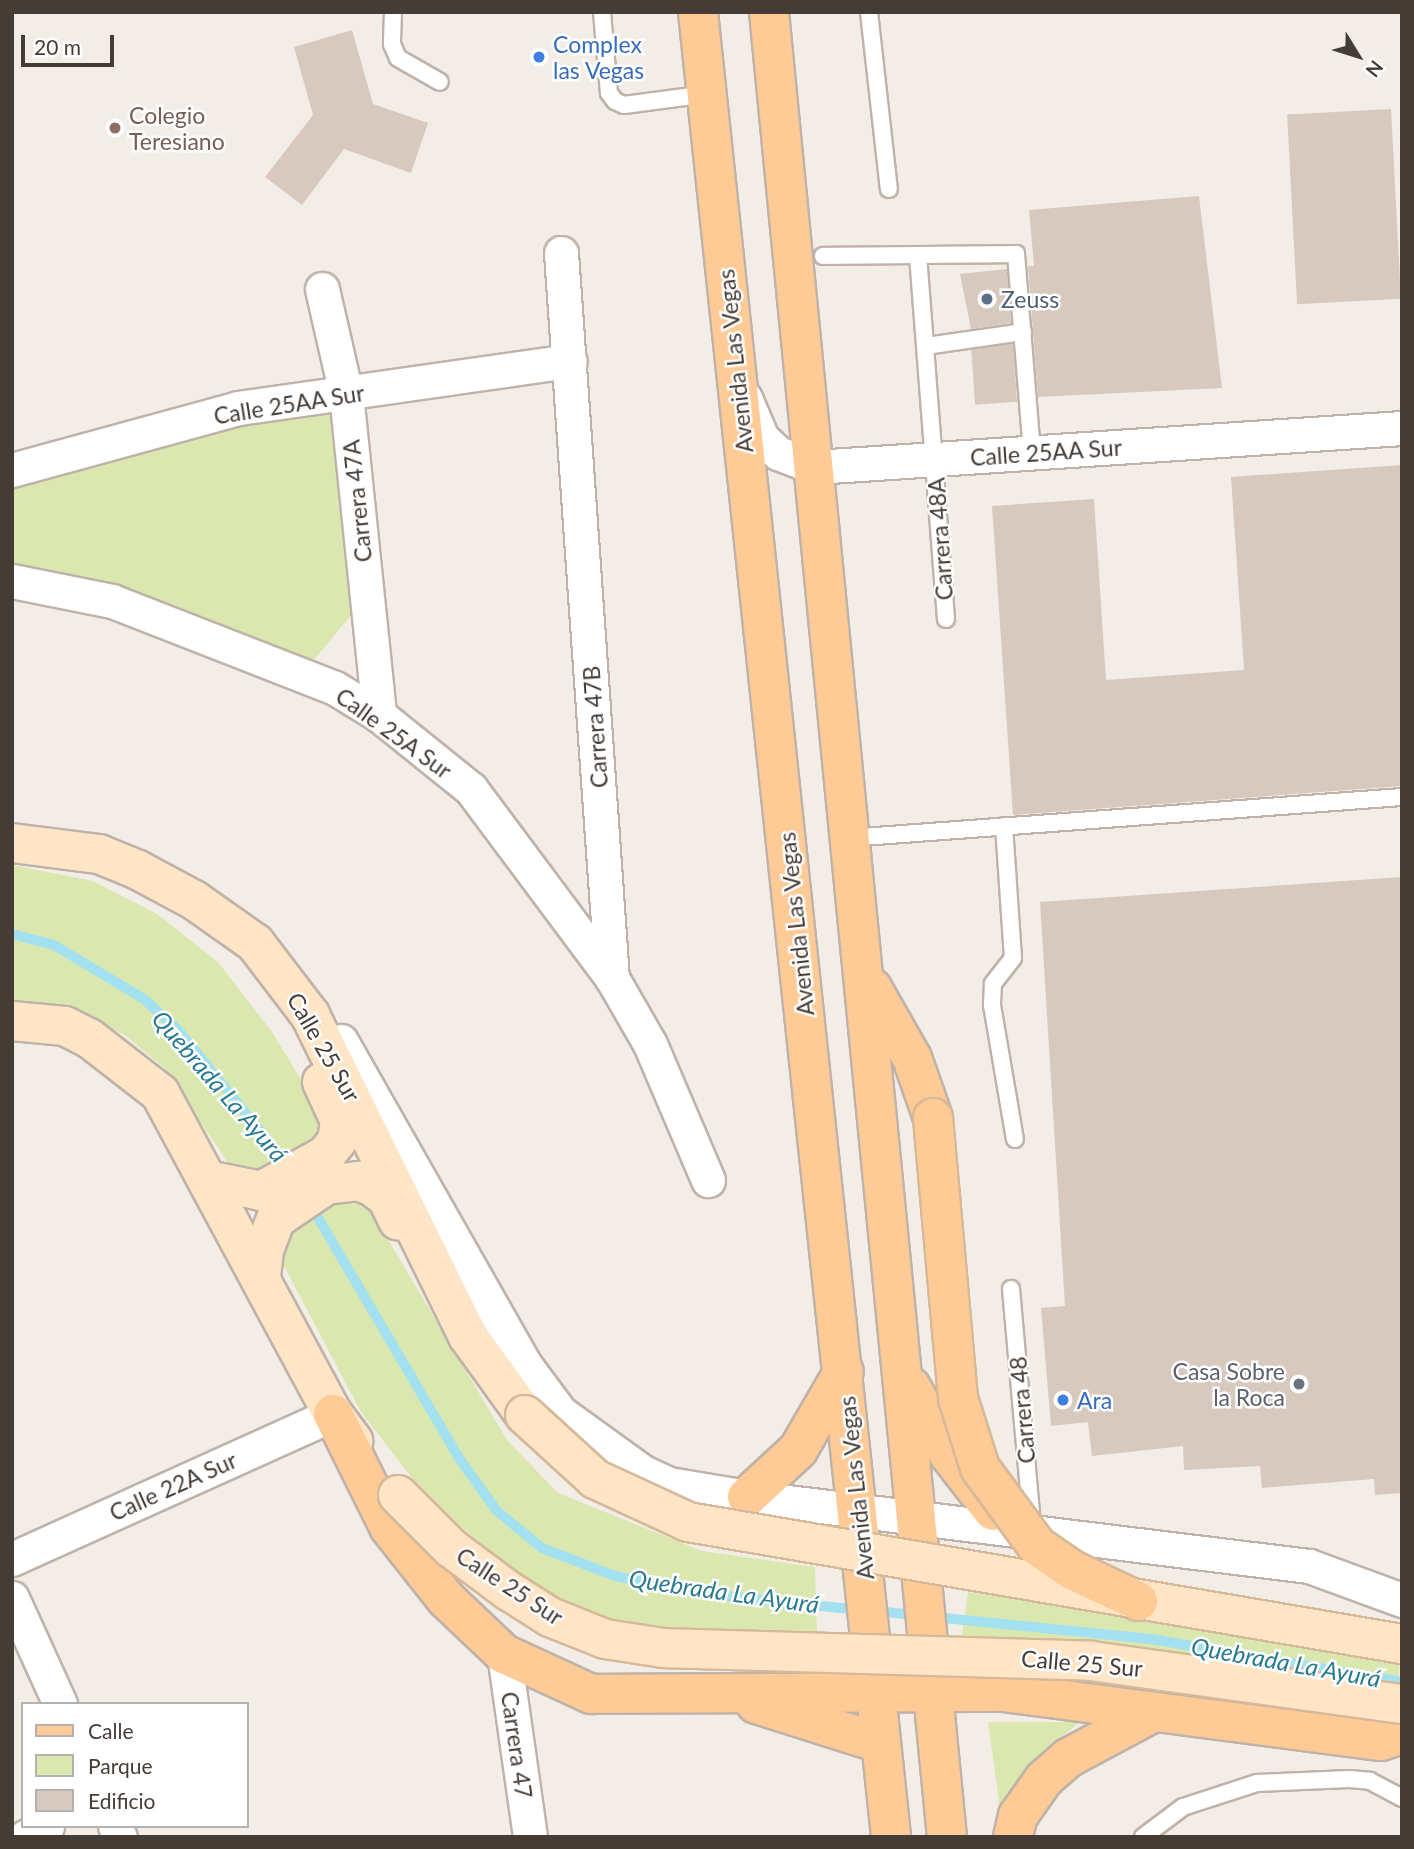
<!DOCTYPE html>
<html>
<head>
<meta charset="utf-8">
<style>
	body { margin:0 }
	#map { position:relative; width:1414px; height:1849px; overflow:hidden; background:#f3ede7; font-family:Lato,sans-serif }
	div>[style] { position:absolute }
	.green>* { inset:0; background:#dae8af; transform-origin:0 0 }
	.stream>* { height:10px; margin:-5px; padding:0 5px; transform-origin:5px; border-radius:5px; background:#a3e1f0 }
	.building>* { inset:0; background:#d8c9bf; transform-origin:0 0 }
	.roads { filter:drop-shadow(2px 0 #bfb3a9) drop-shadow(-2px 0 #bfb3a9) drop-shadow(0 2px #bfb3a9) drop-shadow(0 -2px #bfb3a9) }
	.lane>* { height:16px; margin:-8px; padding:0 8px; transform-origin:8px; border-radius:8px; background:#fff }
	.street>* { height:33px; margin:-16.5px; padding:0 16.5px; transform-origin:16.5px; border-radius:16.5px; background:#fff }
	.secondary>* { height:38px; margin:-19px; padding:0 19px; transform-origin:19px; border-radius:19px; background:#fee5c6 }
	.primary>* { height:38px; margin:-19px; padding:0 19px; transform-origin:19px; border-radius:19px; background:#feca95 }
	.bridges { filter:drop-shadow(2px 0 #d6b999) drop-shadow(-2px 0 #d6b999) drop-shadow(0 2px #d6b999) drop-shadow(0 -2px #d6b999) }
	.secondary-bridge>* { height:38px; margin:-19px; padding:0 19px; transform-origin:19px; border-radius:19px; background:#fee5c6 }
	.primary-bridge>* { height:38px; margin:-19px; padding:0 19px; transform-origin:19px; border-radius:19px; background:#feca95 }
	.dots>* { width:19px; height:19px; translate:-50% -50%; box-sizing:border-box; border:4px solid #fff; border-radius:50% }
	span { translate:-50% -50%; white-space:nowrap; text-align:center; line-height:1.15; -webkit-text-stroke:5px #fff; paint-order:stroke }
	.shop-label { font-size:23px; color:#366cbe }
	.left { translate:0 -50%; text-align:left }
	.education-label { font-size:23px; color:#785e54 }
	.service-label { font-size:23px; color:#4e5e75 }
	.street-label { font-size:23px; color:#463c36 }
	.worship-label { font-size:23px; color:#5b616d }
	.right { translate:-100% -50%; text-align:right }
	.water-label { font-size:24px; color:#297b92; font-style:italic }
	.frame { position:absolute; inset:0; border:14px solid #463c36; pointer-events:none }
	.legend { position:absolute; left:21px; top:1702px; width:228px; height:126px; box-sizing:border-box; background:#fff; border:2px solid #b5b1af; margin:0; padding:9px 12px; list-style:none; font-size:21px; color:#463c36 }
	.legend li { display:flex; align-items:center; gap:14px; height:35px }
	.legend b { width:35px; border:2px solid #b5b1af }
	.north { position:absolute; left:1323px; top:21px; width:70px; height:70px; -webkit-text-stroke:5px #fff; paint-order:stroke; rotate:128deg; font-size:19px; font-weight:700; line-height:28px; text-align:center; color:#463c36 }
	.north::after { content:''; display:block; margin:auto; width:24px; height:32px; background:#463c36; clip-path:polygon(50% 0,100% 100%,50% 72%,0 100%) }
	.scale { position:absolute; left:21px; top:35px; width:93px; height:32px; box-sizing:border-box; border:4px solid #463c36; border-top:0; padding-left:9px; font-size:21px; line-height:24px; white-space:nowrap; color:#463c36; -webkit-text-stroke:5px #fff; paint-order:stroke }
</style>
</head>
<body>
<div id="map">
	<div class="green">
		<div style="clip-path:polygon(329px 410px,353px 613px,308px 667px,12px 570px,12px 475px,235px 417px)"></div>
		<div style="clip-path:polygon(12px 865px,93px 881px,157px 914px,218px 962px,272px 1032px,315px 1102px,321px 1119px,317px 1139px,251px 1175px,233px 1170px,164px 1068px,125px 1035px,71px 1010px,12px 1000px)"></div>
		<div style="clip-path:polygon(337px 1199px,354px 1200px,371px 1211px,507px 1440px,558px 1493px,702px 1551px,815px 1567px,817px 1635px,635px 1630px,567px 1606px,492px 1555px,422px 1491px,361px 1412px,277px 1253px,283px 1236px)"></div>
		<div style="left:968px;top:1592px;width:438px;height:50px;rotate:8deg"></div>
		<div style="clip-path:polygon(988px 1722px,1080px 1722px,1045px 1750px,1000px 1808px)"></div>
	</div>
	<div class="stream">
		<div style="left:12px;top:934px;width:43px;rotate:14.7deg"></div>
		<div style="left:54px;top:945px;width:105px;rotate:31deg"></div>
		<div style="left:144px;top:999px;width:46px;rotate:42.4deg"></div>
		<div style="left:178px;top:1030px;width:176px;rotate:50.8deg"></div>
		<div style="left:310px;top:1204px;width:294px;rotate:59.6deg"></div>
		<div style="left:459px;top:1458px;width:65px;rotate:54.4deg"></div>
		<div style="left:497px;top:1511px;width:58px;rotate:39.4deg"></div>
		<div style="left:542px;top:1548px;width:78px;rotate:21deg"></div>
		<div style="left:615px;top:1576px;width:92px;rotate:11.3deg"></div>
		<div style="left:705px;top:1594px;width:156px;rotate:5.9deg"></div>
		<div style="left:875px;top:1611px;width:41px;rotate:5.6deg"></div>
		<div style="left:934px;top:1617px;width:218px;rotate:5.8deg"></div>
		<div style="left:1151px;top:1639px;width:255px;rotate:9.7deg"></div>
	</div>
	<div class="building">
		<div style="clip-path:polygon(352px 30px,373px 104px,428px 123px,411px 173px,344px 149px,302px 205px,265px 177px,313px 115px,294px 47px)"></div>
		<div style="left:1391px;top:109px;width:190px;height:104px;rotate:87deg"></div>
		<div style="clip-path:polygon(1199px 196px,1222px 388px,1038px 397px,1028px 266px,1034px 266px,1029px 210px)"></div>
		<div style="clip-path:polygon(1007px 269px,1011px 323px,971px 329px,960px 274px)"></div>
		<div style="left:1013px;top:344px;width:58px;height:42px;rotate:86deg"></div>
		<div style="clip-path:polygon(1402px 465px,1402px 786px,1013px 815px,992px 506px,1094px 499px,1106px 680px,1244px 670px,1231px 477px)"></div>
		<div style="clip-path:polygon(1402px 877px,1402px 1493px,1375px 1495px,1374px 1479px,1262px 1488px,1260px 1466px,1184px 1470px,1183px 1446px,1092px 1456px,1088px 1422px,1051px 1426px,1041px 1308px,1065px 1306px,1040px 902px)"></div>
	</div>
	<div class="roads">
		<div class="lane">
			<div style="left:393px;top:12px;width:32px;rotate:92deg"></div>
			<div style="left:392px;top:44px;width:15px;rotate:67deg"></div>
			<div style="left:398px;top:58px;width:48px;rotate:29.7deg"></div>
			<div style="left:602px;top:12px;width:81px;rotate:85.1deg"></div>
			<div style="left:609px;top:93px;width:10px;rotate:53deg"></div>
			<div style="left:615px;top:101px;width:10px;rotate:24deg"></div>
			<div style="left:624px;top:105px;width:84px;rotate:-7.5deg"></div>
			<div style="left:869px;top:12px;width:178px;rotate:83.6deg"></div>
			<div style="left:918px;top:255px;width:365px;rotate:85.6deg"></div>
			<div style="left:823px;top:256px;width:193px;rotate:-0.6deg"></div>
			<div style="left:1016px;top:254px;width:200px;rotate:85.4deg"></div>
			<div style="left:926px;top:346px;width:98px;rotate:-8.2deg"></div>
			<div style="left:1004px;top:826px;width:132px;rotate:86.1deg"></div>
			<div style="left:1013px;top:958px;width:33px;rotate:128deg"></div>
			<div style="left:993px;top:984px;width:21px;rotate:93deg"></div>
			<div style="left:992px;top:1005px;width:136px;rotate:80.3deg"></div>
			<div style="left:849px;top:838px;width:555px;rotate:-4.24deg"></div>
			<div style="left:1011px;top:1289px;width:236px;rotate:84.9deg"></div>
			<div style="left:1143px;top:1837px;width:50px;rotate:-36.9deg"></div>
			<div style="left:1183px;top:1807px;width:78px;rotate:-18deg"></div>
			<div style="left:1257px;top:1783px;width:92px;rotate:-2.5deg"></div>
			<div style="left:1349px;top:1779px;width:21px;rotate:5deg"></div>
			<div style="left:1370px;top:1781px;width:36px;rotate:28deg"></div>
		</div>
		<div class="street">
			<div style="left:561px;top:253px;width:727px;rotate:85.98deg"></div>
			<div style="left:612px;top:978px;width:76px;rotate:60.1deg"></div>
			<div style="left:650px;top:1044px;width:148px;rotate:66.9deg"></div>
			<div style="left:322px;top:289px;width:108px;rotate:77.1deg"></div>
			<div style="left:346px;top:394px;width:323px;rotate:84.1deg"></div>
			<div style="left:745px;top:398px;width:43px;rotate:67deg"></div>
			<div style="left:762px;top:438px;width:22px;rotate:43deg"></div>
			<div style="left:778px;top:453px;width:40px;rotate:21deg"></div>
			<div style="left:815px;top:467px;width:588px;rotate:-3.8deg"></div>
			<div style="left:12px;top:470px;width:234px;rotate:-15.3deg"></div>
			<div style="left:238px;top:408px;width:335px;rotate:-8.1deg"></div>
			<div style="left:12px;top:581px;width:102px;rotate:11.3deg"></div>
			<div style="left:112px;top:601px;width:239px;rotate:21.3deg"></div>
			<div style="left:335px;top:688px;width:52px;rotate:31.5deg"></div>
			<div style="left:379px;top:715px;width:118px;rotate:38.8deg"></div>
			<div style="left:471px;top:789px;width:236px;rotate:53.3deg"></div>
			<div style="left:341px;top:1041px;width:369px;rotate:60.4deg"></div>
			<div style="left:523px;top:1362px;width:62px;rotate:53.5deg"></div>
			<div style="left:560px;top:1412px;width:102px;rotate:35.9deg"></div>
			<div style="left:643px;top:1472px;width:29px;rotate:25deg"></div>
			<div style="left:669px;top:1484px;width:79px;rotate:9.5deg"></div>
			<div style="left:747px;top:1497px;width:566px;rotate:7deg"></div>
			<div style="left:1309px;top:1566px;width:99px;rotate:20.1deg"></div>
			<div style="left:12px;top:1559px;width:352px;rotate:-24.3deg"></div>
			<div style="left:12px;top:1598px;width:116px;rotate:65.6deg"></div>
			<div style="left:504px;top:1654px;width:185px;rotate:81.9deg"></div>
			<div style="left:115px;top:1826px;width:12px;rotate:66deg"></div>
			<div style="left:25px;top:1837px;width:25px;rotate:-27deg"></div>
		</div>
		<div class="secondary">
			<div style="left:12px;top:843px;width:88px;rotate:7.2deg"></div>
			<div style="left:99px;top:854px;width:42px;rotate:22.3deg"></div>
			<div style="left:138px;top:870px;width:64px;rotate:28.2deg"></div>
			<div style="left:194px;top:900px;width:75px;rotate:35.2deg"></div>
			<div style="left:255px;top:943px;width:91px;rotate:52.6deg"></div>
			<div style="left:310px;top:1015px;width:358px;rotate:63.8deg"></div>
			<div style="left:468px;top:1336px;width:97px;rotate:54.2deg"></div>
			<div style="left:12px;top:1021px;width:53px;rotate:5.4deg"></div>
			<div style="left:65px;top:1026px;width:27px;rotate:27deg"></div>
			<div style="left:89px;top:1038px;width:90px;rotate:37.8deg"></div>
			<div style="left:160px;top:1093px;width:365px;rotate:61.7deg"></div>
			<div style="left:333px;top:1414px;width:34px;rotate:53deg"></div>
			<div style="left:208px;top:1180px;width:54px;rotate:11.7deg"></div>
			<div style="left:261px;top:1191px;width:74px;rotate:-29deg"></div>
			<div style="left:326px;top:1155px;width:18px;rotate:-52deg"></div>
			<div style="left:337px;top:1141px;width:20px;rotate:-81deg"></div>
			<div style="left:340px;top:1121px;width:43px;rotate:-114.8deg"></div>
			<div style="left:261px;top:1278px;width:28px;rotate:-84deg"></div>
			<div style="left:264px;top:1250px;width:33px;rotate:-69deg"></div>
			<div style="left:276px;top:1219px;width:60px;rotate:-34.2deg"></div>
			<div style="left:326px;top:1185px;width:32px;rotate:-7deg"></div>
			<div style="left:358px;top:1181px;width:16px;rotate:22deg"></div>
			<div style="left:373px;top:1187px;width:18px;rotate:38deg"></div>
			<div style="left:387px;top:1198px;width:25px;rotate:64deg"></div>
		</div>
		<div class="primary">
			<div style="left:698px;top:12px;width:1835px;rotate:83.96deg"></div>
			<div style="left:769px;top:12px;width:1834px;rotate:84.43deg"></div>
			<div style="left:872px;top:988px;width:81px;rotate:60.3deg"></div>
			<div style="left:912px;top:1058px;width:64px;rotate:70.7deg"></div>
			<div style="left:911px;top:1387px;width:76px;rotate:60.7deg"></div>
			<div style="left:948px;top:1453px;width:73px;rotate:52.2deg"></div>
			<div style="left:333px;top:1414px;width:126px;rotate:63.6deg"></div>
			<div style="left:389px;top:1527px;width:92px;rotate:51.6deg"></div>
			<div style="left:446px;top:1599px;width:80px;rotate:43.5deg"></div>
			<div style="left:504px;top:1654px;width:96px;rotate:24.7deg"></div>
			<div style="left:591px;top:1694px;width:412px;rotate:-0.3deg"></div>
			<div style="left:1003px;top:1692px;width:381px;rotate:7.4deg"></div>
			<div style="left:1381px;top:1741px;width:22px;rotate:-18deg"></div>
			<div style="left:747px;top:1497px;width:69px;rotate:-42.7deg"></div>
			<div style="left:798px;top:1450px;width:91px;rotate:-59.8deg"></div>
			<div style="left:756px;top:1704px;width:130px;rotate:17.5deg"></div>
			<div style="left:1013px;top:1837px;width:22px;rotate:-77deg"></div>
			<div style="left:1018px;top:1816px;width:45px;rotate:-54.9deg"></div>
			<div style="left:1044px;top:1779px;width:32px;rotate:-41deg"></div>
			<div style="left:1068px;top:1758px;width:98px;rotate:-28.1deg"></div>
		</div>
	</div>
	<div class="bridges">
		<div class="secondary-bridge">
			<div style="left:525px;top:1415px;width:95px;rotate:42.4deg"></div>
			<div style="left:595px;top:1479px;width:102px;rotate:24.8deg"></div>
			<div style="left:688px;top:1522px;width:724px;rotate:9.7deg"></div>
			<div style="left:398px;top:1495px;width:75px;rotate:45deg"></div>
			<div style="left:451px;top:1548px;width:72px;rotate:36.6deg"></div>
			<div style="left:509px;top:1591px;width:49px;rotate:32.4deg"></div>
			<div style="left:550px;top:1617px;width:59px;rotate:21.8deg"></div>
			<div style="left:605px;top:1639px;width:59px;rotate:8.8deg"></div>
			<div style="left:663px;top:1648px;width:428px;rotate:1.7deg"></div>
			<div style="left:1091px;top:1661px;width:314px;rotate:7.9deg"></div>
		</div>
		<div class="primary-bridge">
			<div style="left:933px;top:1118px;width:281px;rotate:84.9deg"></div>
			<div style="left:958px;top:1398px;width:73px;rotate:72.6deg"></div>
			<div style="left:980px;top:1468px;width:97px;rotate:53.8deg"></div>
			<div style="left:1037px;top:1546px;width:42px;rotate:34.4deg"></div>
			<div style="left:1072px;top:1570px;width:73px;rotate:25.2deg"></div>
		</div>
	</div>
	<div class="dots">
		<div style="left:539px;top:57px;background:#3f7fe0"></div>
		<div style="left:115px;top:128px;background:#8d6e63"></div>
		<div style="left:987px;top:299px;background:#5c6f8a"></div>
		<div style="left:1299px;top:1384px;background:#6b7280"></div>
		<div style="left:1063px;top:1400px;background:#3f7fe0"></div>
	</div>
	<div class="shop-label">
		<span class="left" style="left:553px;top:57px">Complex<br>las Vegas</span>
		<span class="left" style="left:1077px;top:1400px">Ara</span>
	</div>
	<div class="education-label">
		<span class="left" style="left:129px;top:128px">Colegio<br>Teresiano</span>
	</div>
	<div class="service-label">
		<span class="left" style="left:1001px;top:299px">Zeuss</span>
	</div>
	<div class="street-label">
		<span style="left:735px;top:361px;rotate:-96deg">Avenida Las Vegas</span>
		<span style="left:289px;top:404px;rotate:-9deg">Calle 25AA Sur</span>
		<span style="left:1046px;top:452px;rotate:-4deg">Calle 25AA Sur</span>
		<span style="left:357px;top:501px;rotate:-96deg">Carrera 47A</span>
		<span style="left:940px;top:539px;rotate:-94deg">Carrera 48A</span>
		<span style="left:595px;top:727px;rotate:-94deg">Carrera 47B</span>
		<span style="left:394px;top:733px;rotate:36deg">Calle 25A Sur</span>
		<span style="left:796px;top:924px;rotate:-96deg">Avenida Las Vegas</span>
		<span style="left:324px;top:1047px;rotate:60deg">Calle 25 Sur</span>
		<span style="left:1022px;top:1410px;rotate:-95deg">Carrera 48</span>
		<span style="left:173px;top:1486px;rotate:-24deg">Calle 22A Sur</span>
		<span style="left:856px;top:1488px;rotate:-96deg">Avenida Las Vegas</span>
		<span style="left:510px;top:1586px;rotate:33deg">Calle 25 Sur</span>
		<span style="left:1082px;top:1663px;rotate:5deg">Calle 25 Sur</span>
		<span style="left:517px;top:1745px;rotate:82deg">Carrera 47</span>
	</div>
	<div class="worship-label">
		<span class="right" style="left:1285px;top:1384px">Casa Sobre<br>la Roca</span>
	</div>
	<div class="water-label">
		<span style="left:220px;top:1086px;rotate:49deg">Quebrada La Ayurá</span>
		<span style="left:724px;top:1591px;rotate:8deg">Quebrada La Ayurá</span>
		<span style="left:1286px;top:1662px;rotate:10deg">Quebrada La Ayurá</span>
	</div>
	<div class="frame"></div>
	<ul class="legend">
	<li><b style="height:9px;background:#feca95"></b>Calle</li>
	<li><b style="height:19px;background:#dae8af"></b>Parque</li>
	<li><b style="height:19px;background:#d8c9bf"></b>Edificio</li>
	</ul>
	<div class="north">N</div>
	<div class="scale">20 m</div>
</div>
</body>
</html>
